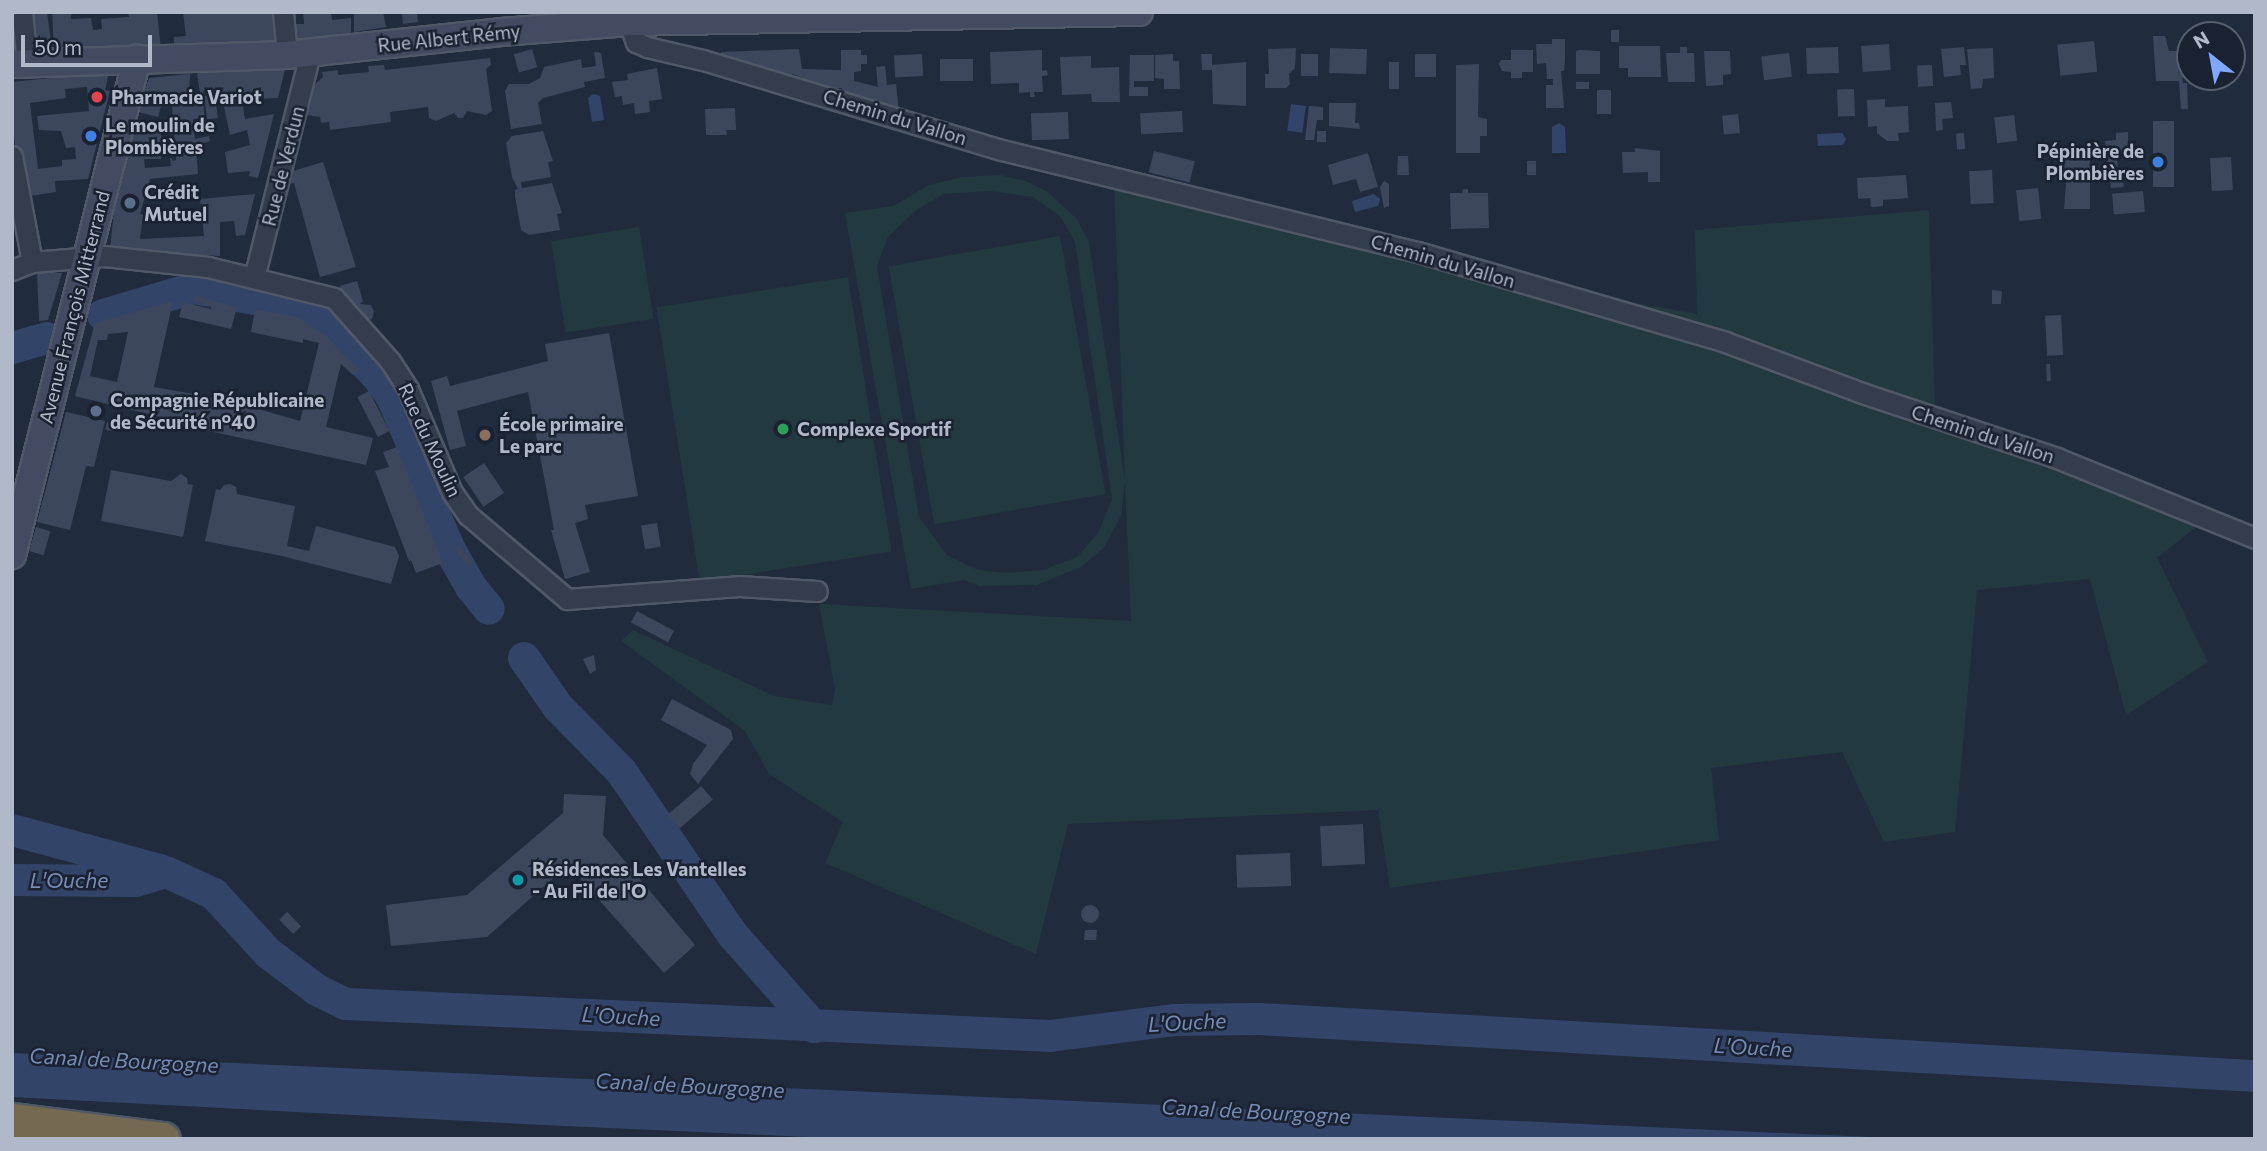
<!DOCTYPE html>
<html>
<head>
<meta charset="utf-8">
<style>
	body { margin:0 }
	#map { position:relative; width:2267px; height:1151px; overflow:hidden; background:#202b3e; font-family:Commissioner,sans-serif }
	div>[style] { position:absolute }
	.green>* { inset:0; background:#22393f; transform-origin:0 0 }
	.water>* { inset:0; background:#324467; transform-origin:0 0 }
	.river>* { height:32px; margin:-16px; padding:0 16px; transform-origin:16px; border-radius:16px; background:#324467 }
	.building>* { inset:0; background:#3c475e; transform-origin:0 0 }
	.round { border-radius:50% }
	.roads { filter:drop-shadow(2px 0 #505868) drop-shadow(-2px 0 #505868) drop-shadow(0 2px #505868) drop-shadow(0 -2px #505868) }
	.street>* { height:19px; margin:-9.5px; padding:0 9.5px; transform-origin:9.5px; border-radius:9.5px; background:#343d4e }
	.secondary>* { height:26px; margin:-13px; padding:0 13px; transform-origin:13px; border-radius:13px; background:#424b61 }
	.highway>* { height:33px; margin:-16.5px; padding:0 16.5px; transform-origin:16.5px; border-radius:16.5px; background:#746951 }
	.dots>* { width:19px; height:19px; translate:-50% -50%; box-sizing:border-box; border:4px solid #1a2232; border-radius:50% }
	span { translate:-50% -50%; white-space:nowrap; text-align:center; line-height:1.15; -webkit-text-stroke:5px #1a2232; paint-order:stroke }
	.street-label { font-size:19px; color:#b0b8c9 }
	.poi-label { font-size:19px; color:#b0b8c9; font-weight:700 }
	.left { translate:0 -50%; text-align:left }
	.right { translate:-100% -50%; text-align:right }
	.water-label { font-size:21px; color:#748bb4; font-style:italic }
	.frame { position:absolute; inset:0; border:14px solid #b0b8c9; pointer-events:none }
	.north { position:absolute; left:2176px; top:21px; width:70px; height:70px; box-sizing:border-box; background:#1a2232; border:2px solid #565e6e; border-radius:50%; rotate:329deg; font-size:19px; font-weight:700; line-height:28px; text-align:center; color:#b0b8c9 }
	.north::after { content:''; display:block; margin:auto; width:24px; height:32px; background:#7fa7ff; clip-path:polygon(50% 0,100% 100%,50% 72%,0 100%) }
	.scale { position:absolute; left:21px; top:35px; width:131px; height:32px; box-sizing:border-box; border:4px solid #b0b8c9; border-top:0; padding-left:9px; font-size:21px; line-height:24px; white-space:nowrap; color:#b0b8c9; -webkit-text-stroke:5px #1a2232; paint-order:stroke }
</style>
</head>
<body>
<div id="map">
	<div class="green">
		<div style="clip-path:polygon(evenodd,1000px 175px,1026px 181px,1048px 192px,1077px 219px,1089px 242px,1125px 481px,1114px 185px,1538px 286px,1697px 314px,1695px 230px,1929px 210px,1935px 408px,2205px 520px,2157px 558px,2208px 662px,2126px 715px,2090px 579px,1977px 590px,1955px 832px,1884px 842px,1842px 752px,1711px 768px,1719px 840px,1390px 888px,1378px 810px,1068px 824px,1036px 954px,825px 863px,843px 822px,769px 774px,745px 731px,621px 641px,633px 630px,774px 696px,832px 705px,835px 689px,819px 604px,1131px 621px,1125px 482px,1121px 516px,1104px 548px,1081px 567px,1037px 585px,979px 586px,964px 580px,911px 589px,845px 213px,893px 206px,929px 185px,962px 177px,1000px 175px,990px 191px,1033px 197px,1060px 216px,1075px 242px,1112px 499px,1098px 533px,1077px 557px,1043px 570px,1006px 573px,978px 570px,947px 555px,919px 517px,877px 266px,888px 237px,915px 211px,944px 194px,990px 191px)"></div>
		<div style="left:639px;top:227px;width:93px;height:89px;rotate:81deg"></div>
		<div style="left:1060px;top:236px;width:262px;height:174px;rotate:80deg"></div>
		<div style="left:848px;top:277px;width:278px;height:194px;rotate:81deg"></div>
	</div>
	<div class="water">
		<div style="clip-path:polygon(593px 94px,600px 96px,604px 120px,592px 122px,588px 98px)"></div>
		<div style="left:1291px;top:104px;width:15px;height:27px;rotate:8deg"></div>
		<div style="clip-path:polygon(1559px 123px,1565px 127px,1566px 153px,1552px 153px,1552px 127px)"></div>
		<div style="clip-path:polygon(1842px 133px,1846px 139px,1843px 145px,1818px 146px,1817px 134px)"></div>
		<div style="clip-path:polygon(1374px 194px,1380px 199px,1378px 206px,1355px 212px,1352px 201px)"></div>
		<div style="clip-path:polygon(12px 1053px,1915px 1139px,852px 1139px,543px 1125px,12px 1097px)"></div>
	</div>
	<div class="river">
		<div style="left:103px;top:315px;width:95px;rotate:-16.5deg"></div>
		<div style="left:194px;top:288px;width:90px;rotate:10.2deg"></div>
		<div style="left:283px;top:304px;width:34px;rotate:21deg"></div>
		<div style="left:315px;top:316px;width:23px;rotate:38deg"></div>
		<div style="left:333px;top:330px;width:64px;rotate:46.3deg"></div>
		<div style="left:377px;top:376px;width:26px;rotate:54deg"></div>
		<div style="left:392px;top:397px;width:53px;rotate:66.8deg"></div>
		<div style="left:413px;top:446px;width:60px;rotate:73.7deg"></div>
		<div style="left:430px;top:504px;width:50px;rotate:66.5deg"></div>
		<div style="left:450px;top:550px;width:43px;rotate:60.4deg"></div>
		<div style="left:471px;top:587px;width:28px;rotate:51deg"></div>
		<div style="left:12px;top:348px;width:36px;rotate:-16deg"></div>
		<div style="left:524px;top:658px;width:60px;rotate:55.2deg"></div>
		<div style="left:558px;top:707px;width:90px;rotate:45.5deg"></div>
		<div style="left:621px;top:771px;width:199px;rotate:55.7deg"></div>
		<div style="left:733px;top:935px;width:123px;rotate:48.6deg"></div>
		<div style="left:12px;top:830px;width:153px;rotate:15.1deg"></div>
		<div style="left:12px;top:880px;width:123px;rotate:0.5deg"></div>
		<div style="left:135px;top:881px;width:32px;rotate:-16deg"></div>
		<div style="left:166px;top:872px;width:53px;rotate:24.6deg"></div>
		<div style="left:214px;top:894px;width:80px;rotate:47.5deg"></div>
		<div style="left:268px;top:953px;width:61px;rotate:37.1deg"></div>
		<div style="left:317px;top:990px;width:32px;rotate:26deg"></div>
		<div style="left:346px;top:1004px;width:705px;rotate:2.6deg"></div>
		<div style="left:1050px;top:1036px;width:126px;rotate:-7.3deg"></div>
		<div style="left:1175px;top:1020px;width:84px;rotate:-0.7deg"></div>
		<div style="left:1259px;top:1019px;width:998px;rotate:3.28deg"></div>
	</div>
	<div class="building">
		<div style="clip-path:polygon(24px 12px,47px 12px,52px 49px,30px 49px)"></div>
		<div style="clip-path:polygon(52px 12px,71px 12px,71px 19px,91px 18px,93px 30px,102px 29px,101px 19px,129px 17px,128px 12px,157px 12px,161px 49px,54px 49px)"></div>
		<div style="clip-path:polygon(183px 12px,276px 12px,278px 43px,174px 48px,174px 37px,186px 36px)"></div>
		<div style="clip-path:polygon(303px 12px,331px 12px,332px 20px,351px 18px,351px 33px,290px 42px,291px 24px,304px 24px)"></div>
		<div style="clip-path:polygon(354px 12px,383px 12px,386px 27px,354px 32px)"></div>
		<div style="clip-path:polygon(402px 12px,417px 12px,418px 22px,403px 24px)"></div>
		<div style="left:1611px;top:30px;width:8px;height:12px"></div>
		<div style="clip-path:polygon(2153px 36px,2165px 36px,2169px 51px,2178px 51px,2179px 78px,2180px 53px,2189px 52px,2190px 78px,2182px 78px,2183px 83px,2187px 83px,2188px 109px,2181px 109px,2179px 81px,2156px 81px)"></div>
		<div style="clip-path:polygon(1552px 39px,1565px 39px,1565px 60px,1564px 71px,1561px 71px,1564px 108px,1546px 108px,1546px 85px,1553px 85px,1553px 79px,1547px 79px,1546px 63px,1537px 64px,1536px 44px,1552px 44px)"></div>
		<div style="left:2094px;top:41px;width:31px;height:37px;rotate:84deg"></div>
		<div style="left:1889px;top:44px;width:26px;height:28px;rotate:86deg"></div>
		<div style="clip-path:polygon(1619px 46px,1660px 46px,1661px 77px,1628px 77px,1628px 68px,1619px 68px)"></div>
		<div style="clip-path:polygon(1680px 47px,1687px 47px,1687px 53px,1694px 53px,1695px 82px,1668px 82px,1666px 53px,1680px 53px)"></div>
		<div style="left:1838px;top:47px;width:26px;height:32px;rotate:88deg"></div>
		<div style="clip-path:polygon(1964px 47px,1966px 65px,1960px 65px,1961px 75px,1944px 77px,1941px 49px)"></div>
		<div style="clip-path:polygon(1296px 48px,1295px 68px,1289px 74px,1290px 84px,1286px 88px,1265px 88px,1265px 74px,1269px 74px,1268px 49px)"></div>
		<div style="left:1330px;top:48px;width:37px;height:25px;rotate:2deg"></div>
		<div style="clip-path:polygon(1993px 48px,1994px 78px,1983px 79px,1982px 88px,1971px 89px,1967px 49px)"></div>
		<div style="left:532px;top:49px;width:19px;height:19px;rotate:74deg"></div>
		<div style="clip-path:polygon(799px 49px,802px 69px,841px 70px,841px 50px,861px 50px,861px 55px,867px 55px,867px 64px,861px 64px,861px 71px,854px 72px,854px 81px,878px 87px,876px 67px,885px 66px,887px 85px,896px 84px,899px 112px,843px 97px,842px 88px,812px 88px,804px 83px,803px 78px,792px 74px,792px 79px,721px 59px,721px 52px)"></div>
		<div style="clip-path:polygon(1042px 50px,1042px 71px,1047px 70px,1048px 75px,1042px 76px,1043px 92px,1034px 92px,1035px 97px,1030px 97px,1030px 92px,1019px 93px,1019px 83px,991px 84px,990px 52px)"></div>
		<div style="clip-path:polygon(1511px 50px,1533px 50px,1533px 72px,1522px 72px,1522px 78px,1511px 78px,1511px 72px,1502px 71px,1499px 64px,1501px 60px,1511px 60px)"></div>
		<div style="clip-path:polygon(1580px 50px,1600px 51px,1600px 74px,1576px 74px,1576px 51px)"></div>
		<div style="clip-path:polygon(1704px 51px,1730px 51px,1731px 74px,1723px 75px,1723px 85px,1706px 86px)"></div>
		<div style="clip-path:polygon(594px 52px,601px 53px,605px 78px,584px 82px,585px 87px,543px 98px,538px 103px,542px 124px,511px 129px,505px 91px,509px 84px,529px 84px,540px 78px,544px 67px,581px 59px,582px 68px,596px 66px)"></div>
		<div style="left:1789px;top:53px;width:24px;height:28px;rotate:83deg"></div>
		<div style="left:922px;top:54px;width:22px;height:28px;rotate:87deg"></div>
		<div style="clip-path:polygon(1173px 54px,1173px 61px,1179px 61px,1180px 89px,1164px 89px,1164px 79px,1155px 78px,1155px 55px)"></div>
		<div style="clip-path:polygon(1201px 54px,1212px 54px,1212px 65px,1246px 62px,1246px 106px,1213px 104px,1212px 70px,1202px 70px)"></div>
		<div style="left:1301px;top:54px;width:17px;height:22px"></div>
		<div style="left:1436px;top:54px;width:23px;height:21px;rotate:90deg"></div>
		<div style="clip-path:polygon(1130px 55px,1154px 55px,1154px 81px,1134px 81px,1134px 87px,1148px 87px,1148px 96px,1129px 96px)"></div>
		<div style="clip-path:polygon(1091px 56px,1091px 68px,1119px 67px,1120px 102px,1092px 102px,1091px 94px,1062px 95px,1060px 57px)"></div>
		<div style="clip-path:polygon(490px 58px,491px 65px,486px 69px,492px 111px,486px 115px,467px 111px,463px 118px,458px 118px,454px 113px,436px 121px,429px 118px,428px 107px,390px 112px,391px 122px,330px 130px,329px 122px,321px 123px,320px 117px,307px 115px,313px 86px,323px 77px,322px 72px,338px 70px,338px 75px,369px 72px,368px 66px,384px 65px,385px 70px)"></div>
		<div style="left:973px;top:59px;width:22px;height:33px;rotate:90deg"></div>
		<div style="left:1389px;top:62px;width:10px;height:27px"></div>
		<div style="clip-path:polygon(1479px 64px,1478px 117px,1487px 119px,1487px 136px,1480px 136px,1480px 153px,1456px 153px,1456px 65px)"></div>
		<div style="left:1932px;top:65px;width:21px;height:15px;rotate:87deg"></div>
		<div style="clip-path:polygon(657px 68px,662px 99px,649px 101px,650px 112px,635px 114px,634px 103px,623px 105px,622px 96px,615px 97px,612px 82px,628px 80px,627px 74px)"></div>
		<div style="clip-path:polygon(285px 69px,278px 98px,242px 100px,245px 119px,274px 114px,258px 178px,249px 176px,250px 171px,228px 173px,225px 152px,250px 145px,247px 130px,230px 135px,223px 102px,216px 104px,218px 118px,207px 119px,204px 96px,218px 94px,217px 89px,204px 90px,202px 96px,205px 118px,193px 119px,193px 123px,195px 139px,209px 136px,210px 141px,196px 146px,198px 174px,150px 179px,140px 214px,143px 215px,140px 239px,204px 236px,200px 199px,255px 194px,245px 235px,236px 236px,234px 221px,220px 222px,220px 256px,110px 250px,114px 211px,136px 120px,161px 126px,161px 159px,144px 159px,145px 168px,171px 166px,170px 156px,173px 161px,176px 160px,172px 104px,181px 103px,181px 94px,164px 95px,158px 117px,138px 112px,149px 78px,190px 74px,189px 94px,200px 93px,197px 73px)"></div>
		<div style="clip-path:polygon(evenodd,109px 72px,105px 90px,110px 91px,88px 179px,55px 181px,56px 192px,23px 197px,13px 132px,12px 82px,109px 72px,87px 87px,89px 111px,37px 116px,39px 130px,61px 131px,66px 148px,75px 147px,76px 159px,62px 160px,62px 166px,38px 169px,30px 103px,66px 98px,65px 89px,87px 87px)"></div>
		<div style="left:1576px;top:82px;width:13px;height:7px"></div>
		<div style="left:1854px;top:89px;width:27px;height:17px;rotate:88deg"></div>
		<div style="left:1597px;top:90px;width:14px;height:24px"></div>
		<div style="clip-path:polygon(1885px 99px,1885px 107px,1908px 106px,1909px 132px,1898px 133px,1899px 141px,1887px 141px,1877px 133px,1877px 126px,1868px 127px,1867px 100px)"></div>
		<div style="clip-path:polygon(1951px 102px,1953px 118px,1942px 119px,1943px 130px,1936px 131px,1935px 103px)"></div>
		<div style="clip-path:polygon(1329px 103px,1356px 103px,1355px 123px,1359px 123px,1360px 129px,1329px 126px)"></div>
		<div style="clip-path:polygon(1309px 106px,1323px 107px,1323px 120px,1317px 120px,1314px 140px,1305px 140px)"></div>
		<div style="clip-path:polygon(735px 108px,736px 130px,726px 130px,727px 135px,706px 135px,705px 109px)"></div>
		<div style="left:1182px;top:111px;width:21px;height:42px;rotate:87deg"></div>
		<div style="left:1068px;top:112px;width:27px;height:37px;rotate:88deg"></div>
		<div style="left:1738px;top:114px;width:19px;height:16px;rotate:84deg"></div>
		<div style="left:2014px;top:115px;width:26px;height:20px;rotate:83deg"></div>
		<div style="left:2153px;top:121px;width:21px;height:66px"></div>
		<div style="clip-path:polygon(543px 131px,553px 161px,548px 162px,551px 177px,521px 182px,522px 188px,552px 183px,562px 213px,557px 214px,560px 230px,529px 235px,521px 230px,515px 196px,515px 190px,518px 189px,512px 177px,506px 143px,512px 136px)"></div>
		<div style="left:1317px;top:131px;width:9px;height:11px"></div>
		<div style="clip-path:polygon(2128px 132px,2128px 154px,2117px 154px,2118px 172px,2122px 172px,2124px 187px,2111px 188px,2105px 141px,2116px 140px,2116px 133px)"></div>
		<div style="left:1964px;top:133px;width:16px;height:8px;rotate:86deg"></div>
		<div style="clip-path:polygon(1635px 148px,1660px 151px,1660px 182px,1648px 182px,1648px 172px,1623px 173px,1622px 152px,1635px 152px)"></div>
		<div style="left:1154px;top:151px;width:42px;height:22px;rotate:14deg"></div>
		<div style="clip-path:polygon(1368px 153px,1378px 187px,1360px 192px,1356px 179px,1333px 185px,1328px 165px)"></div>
		<div style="clip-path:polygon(2064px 155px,2090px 155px,2090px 209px,2064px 209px,2067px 171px,2064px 171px)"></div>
		<div style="clip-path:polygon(1398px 156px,1408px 156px,1409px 175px,1397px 175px)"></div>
		<div style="left:2231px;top:157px;width:33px;height:21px;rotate:87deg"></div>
		<div style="left:1527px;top:161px;width:9px;height:14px"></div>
		<div style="clip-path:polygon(323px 162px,356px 267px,320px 277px,294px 183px,290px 184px,293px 171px)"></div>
		<div style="left:1992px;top:170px;width:33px;height:23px;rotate:87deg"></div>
		<div style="clip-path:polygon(1906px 175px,1908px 198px,1883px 200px,1883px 206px,1871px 207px,1870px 198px,1858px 199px,1857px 178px)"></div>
		<div style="clip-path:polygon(1384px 181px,1389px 184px,1389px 206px,1384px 208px,1380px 187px)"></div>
		<div style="left:2038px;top:188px;width:31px;height:22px;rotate:84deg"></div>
		<div style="clip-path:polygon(1463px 189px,1468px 189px,1468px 193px,1488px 193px,1489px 228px,1451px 229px,1450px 193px,1462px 193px)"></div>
		<div style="left:2143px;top:191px;width:21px;height:31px;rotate:85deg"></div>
		<div style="clip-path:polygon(37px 272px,62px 273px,48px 320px,39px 321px)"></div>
		<div style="clip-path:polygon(357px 281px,363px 301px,360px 304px,371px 305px,374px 311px,372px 319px,362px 322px,346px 306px,340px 286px)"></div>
		<div style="clip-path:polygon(1992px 290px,2002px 291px,2001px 304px,1992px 304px)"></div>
		<div style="clip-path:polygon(195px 296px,237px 307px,231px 329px,179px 317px,183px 302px,211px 309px,211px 306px,194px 301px)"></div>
		<div style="clip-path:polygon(evenodd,173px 301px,154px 387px,216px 398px,222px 393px,234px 396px,237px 403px,300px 421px,319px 343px,303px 339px,303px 343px,251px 332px,255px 309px,297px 317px,325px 335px,359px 370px,353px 375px,341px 364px,326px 427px,373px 438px,366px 465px,177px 424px,177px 421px,75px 396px,95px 323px,173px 301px,128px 332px,117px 382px,90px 376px,98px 340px,107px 340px,108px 334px,128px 332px)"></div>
		<div style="left:2061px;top:315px;width:40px;height:16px;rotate:87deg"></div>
		<div style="clip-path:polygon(609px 333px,638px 496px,585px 505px,588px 519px,575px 523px,590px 572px,565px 579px,551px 530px,554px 530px,528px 392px,457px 411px,466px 446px,450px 450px,431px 381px,447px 376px,450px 386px,548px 361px,545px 344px)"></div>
		<div style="left:2050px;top:364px;width:17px;height:4px;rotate:87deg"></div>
		<div style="left:369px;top:391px;width:45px;height:13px;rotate:63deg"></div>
		<div style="clip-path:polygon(66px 412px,105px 421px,94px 467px,86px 466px,70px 530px,37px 522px)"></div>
		<div style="left:107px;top:422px;width:9px;height:8px;rotate:13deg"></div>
		<div style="clip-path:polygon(397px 447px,443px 563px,416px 573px,411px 560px,409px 561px,375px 471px,389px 467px,383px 452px)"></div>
		<div style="left:484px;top:463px;width:36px;height:25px;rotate:56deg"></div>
		<div style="clip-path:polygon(111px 470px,171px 481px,181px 474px,187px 478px,188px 484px,193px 485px,183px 537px,101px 521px)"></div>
		<div style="clip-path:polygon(230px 484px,236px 487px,237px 494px,295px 506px,287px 546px,309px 551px,316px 526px,395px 547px,399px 556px,391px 584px,282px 556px,205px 541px,216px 489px,220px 490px,224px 485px)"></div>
		<div style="left:657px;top:523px;width:24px;height:16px;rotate:81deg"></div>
		<div style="left:36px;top:527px;width:15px;height:25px;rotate:16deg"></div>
		<div style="left:460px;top:546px;width:21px;height:6px;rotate:53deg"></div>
		<div style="left:637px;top:611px;width:42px;height:13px;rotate:28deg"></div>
		<div style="clip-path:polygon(594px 655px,596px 670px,590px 674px,583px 659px)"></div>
		<div style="clip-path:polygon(672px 699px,731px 730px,733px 739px,698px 784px,690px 774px,693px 764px,707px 745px,661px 720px)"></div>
		<div style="left:701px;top:786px;width:18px;height:44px;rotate:49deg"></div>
		<div style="clip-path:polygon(564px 794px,606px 796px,603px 835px,695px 945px,664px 973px,568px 865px,487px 937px,391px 946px,386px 905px,467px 895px,563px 813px)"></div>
		<div style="left:1363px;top:824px;width:40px;height:43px;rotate:87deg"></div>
		<div style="left:1290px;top:853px;width:33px;height:54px;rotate:88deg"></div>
		<div class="round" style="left:1081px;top:905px;width:18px;height:18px"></div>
		<div style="left:287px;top:912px;width:20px;height:11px;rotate:45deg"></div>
		<div style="clip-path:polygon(1085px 930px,1097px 930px,1096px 940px,1084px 940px)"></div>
	</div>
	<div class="roads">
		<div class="street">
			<div style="left:22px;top:12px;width:51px;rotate:84.4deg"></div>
			<div style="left:283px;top:12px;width:43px;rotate:84.7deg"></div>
			<div style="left:629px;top:22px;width:21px;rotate:71deg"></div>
			<div style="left:636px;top:42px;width:12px;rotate:24deg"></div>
			<div style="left:647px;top:47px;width:57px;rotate:13.1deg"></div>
			<div style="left:703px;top:60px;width:312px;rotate:16.8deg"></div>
			<div style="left:1002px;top:150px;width:428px;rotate:13.8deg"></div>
			<div style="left:1418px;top:252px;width:320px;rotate:16.3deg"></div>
			<div style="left:1725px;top:342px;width:146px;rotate:20.4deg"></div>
			<div style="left:1862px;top:393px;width:206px;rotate:18.4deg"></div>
			<div style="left:2057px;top:458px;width:214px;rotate:22deg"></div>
			<div style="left:12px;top:156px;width:108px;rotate:79.3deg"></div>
			<div style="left:12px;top:270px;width:22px;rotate:-22deg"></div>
			<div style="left:32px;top:262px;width:72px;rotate:-4.8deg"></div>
			<div style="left:104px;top:256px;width:105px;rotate:6deg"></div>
			<div style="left:208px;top:267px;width:130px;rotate:13.8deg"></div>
			<div style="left:334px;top:298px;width:84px;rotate:48.4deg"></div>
			<div style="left:390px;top:361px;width:33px;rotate:57deg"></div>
			<div style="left:408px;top:389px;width:112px;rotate:66.9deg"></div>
			<div style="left:452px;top:492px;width:28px;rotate:55deg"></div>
			<div style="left:468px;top:515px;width:130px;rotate:40.3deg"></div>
			<div style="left:567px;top:599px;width:172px;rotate:-4.3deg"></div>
			<div style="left:739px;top:586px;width:78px;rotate:3.7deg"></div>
			<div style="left:254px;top:278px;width:231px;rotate:-76deg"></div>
		</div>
		<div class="secondary">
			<div style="left:12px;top:64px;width:275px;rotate:-1.9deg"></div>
			<div style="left:287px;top:55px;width:215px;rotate:-6.1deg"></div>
			<div style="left:501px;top:32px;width:128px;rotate:-4.5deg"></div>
			<div style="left:629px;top:22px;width:510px;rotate:-1.12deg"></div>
			<div style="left:12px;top:555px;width:512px;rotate:-75.86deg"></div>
		</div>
		<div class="highway">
			<div style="left:12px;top:1120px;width:152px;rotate:7.2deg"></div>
		</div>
	</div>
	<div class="dots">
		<div style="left:97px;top:97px;background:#e0444e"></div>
		<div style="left:91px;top:136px;background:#3f7fe0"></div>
		<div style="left:2158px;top:162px;background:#3f7fe0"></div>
		<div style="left:130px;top:203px;background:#5c6f8a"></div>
		<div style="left:96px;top:411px;background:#5c6f8a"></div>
		<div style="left:783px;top:429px;background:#2e9e5b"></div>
		<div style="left:485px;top:435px;background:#8d6e63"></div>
		<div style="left:518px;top:880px;background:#0f9aa8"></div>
	</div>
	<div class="street-label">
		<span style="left:449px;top:38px;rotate:-6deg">Rue Albert Rémy</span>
		<span style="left:895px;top:117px;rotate:17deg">Chemin du Vallon</span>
		<span style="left:283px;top:166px;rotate:-76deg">Rue de Verdun</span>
		<span style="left:1443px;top:261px;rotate:16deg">Chemin du Vallon</span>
		<span style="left:74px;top:307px;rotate:-76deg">Avenue François Mitterrand</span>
		<span style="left:1983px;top:434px;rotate:18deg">Chemin du Vallon</span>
		<span style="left:430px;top:440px;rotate:65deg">Rue du Moulin</span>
	</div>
	<div class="poi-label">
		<span class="left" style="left:111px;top:97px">Pharmacie Variot</span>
		<span class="left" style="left:105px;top:136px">Le moulin de<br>Plombières</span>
		<span class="right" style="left:2144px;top:162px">Pépinière de<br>Plombières</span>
		<span class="left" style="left:144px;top:203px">Crédit<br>Mutuel</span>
		<span class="left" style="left:110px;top:411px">Compagnie Républicaine<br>de Sécurité n°40</span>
		<span class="left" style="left:499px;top:435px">École primaire<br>Le parc</span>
		<span class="left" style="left:797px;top:429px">Complexe Sportif</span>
		<span class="left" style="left:532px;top:880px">Résidences Les Vantelles<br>- Au Fil de l'O</span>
	</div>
	<div class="water-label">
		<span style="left:69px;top:880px">L'Ouche</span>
		<span style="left:621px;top:1016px;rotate:3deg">L'Ouche</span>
		<span style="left:1187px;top:1022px;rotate:-3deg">L'Ouche</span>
		<span style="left:1753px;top:1047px;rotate:3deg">L'Ouche</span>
		<span style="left:124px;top:1060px;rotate:3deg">Canal de Bourgogne</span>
		<span style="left:690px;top:1085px;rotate:3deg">Canal de Bourgogne</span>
		<span style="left:1256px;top:1111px;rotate:3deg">Canal de Bourgogne</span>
	</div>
	<div class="frame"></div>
	<div class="north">N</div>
	<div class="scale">50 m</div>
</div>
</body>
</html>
